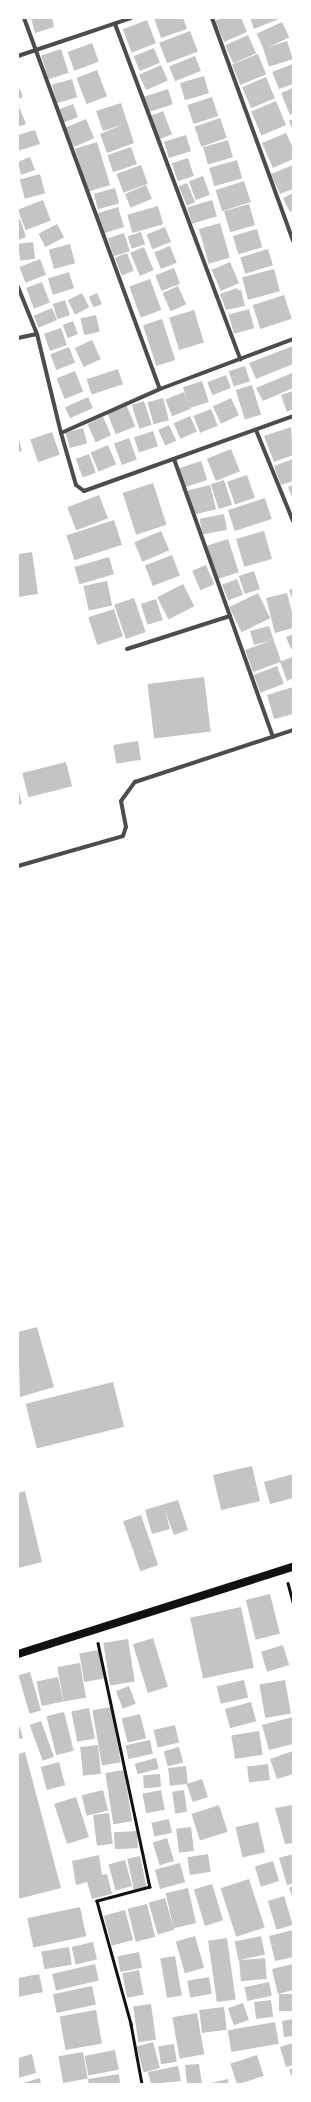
<!DOCTYPE html>
<html>
<head>
<meta charset="utf-8">
<style>
	body { margin:0 }
	#map { position:relative; width:311px; height:2102px; overflow:hidden; background:#fff; font-family:Roboto,sans-serif }
	div>[style] { position:absolute }
	.building>* { inset:0; background:#c4c4c4; transform-origin:0 0 }
	.path>* { height:2.5px; margin:-1.25px; padding:0 1.25px; transform-origin:1.25px; border-radius:1.25px; background:#111 }
	.minor>* { height:4px; margin:-2px; padding:0 2px; transform-origin:2px; border-radius:2px; background:#4c4c4c }
	.secondary>* { height:8px; margin:-4px; padding:0 4px; transform-origin:4px; border-radius:4px; background:#111 }
	span { translate:-50% -50%; white-space:nowrap; text-align:center; line-height:1.15; -webkit-text-stroke:4px #fff; paint-order:stroke }
	.frame { position:absolute; inset:0; border:19px solid #fff; pointer-events:none }
</style>
</head>
<body>
<div id="map">
	<div class="building">
		<div style="clip-path:polygon(31px 18px,52px 18px,54px 27px,35px 33px)"></div>
		<div style="clip-path:polygon(154px 18px,183px 18px,187px 29px,161px 38px)"></div>
		<div style="clip-path:polygon(221px 18px,241px 18px,247px 32px,224px 42px,215px 21px)"></div>
		<div style="clip-path:polygon(250px 18px,281px 18px,254px 29px)"></div>
		<div style="left:147px;top:20px;width:25px;height:26px;rotate:69deg"></div>
		<div style="left:282px;top:22px;width:17px;height:28px;rotate:65deg"></div>
		<div style="left:190px;top:31px;width:22px;height:33px;rotate:69deg"></div>
		<div style="left:248px;top:35px;width:20px;height:25px;rotate:66deg"></div>
		<div style="left:287px;top:41px;width:19px;height:25px;rotate:72deg"></div>
		<div style="left:92px;top:43px;width:20px;height:26px;rotate:70deg"></div>
		<div style="left:154px;top:48px;width:16px;height:22px;rotate:68deg"></div>
		<div style="left:61px;top:49px;width:25px;height:21px;rotate:72deg"></div>
		<div style="left:258px;top:54px;width:22px;height:28px;rotate:68deg"></div>
		<div style="left:195px;top:56px;width:16px;height:28px;rotate:68deg"></div>
		<div style="clip-path:polygon(293px 64px,293px 84px,279px 89px,272px 72px)"></div>
		<div style="left:161px;top:65px;width:17px;height:24px;rotate:66deg"></div>
		<div style="left:97px;top:70px;width:28px;height:22px;rotate:69deg"></div>
		<div style="left:204px;top:76px;width:18px;height:25px;rotate:74deg"></div>
		<div style="left:266px;top:77px;width:23px;height:26px;rotate:67deg"></div>
		<div style="left:72px;top:79px;width:19px;height:21px;rotate:74deg"></div>
		<div style="clip-path:polygon(18px 85px,23px 97px,18px 99px)"></div>
		<div style="clip-path:polygon(293px 88px,293px 113px,290px 115px,281px 93px)"></div>
		<div style="left:168px;top:89px;width:16px;height:26px;rotate:72deg"></div>
		<div style="left:212px;top:97px;width:20px;height:26px;rotate:72deg"></div>
		<div style="left:276px;top:101px;width:26px;height:27px;rotate:67deg"></div>
		<div style="clip-path:polygon(121px 103px,134px 143px,107px 153px,100px 134px,124px 124px,103px 131px,96px 111px)"></div>
		<div style="clip-path:polygon(18px 104px,26px 124px,18px 127px)"></div>
		<div style="left:73px;top:104px;width:14px;height:16px;rotate:69deg"></div>
		<div style="left:163px;top:111px;width:25px;height:15px;rotate:69deg"></div>
		<div style="left:220px;top:118px;width:21px;height:27px;rotate:71deg"></div>
		<div style="left:86px;top:119px;width:21px;height:22px;rotate:67deg"></div>
		<div style="clip-path:polygon(293px 119px,293px 130px,289px 121px)"></div>
		<div style="clip-path:polygon(35px 130px,40px 144px,18px 151px,18px 135px)"></div>
		<div style="clip-path:polygon(286px 133px,293px 148px,293px 159px,273px 168px,262px 143px)"></div>
		<div style="left:186px;top:135px;width:17px;height:23px;rotate:73deg"></div>
		<div style="left:228px;top:140px;width:18px;height:26px;rotate:74deg"></div>
		<div style="left:97px;top:142px;width:45px;height:23px;rotate:73deg"></div>
		<div style="left:131px;top:147px;width:18px;height:25px;rotate:71deg"></div>
		<div style="clip-path:polygon(30px 157px,35px 170px,21px 175px,18px 162px)"></div>
		<div style="left:188px;top:158px;width:19px;height:17px;rotate:72deg"></div>
		<div style="left:237px;top:160px;width:19px;height:29px;rotate:74deg"></div>
		<div style="left:141px;top:165px;width:20px;height:26px;rotate:70deg"></div>
		<div style="clip-path:polygon(293px 165px,293px 189px,280px 194px,271px 174px)"></div>
		<div style="left:40px;top:174px;width:20px;height:21px;rotate:75deg"></div>
		<div style="left:203px;top:176px;width:20px;height:15px;rotate:70deg"></div>
		<div style="left:244px;top:181px;width:22px;height:30px;rotate:72deg"></div>
		<div style="left:187px;top:183px;width:21px;height:9px;rotate:67deg"></div>
		<div style="left:146px;top:185px;width:15px;height:23px;rotate:67deg"></div>
		<div style="left:115px;top:188px;width:16px;height:22px;rotate:75deg"></div>
		<div style="clip-path:polygon(293px 193px,293px 211px,290px 212px,283px 198px)"></div>
		<div style="left:43px;top:200px;width:22px;height:27px;rotate:69deg"></div>
		<div style="left:212px;top:200px;width:17px;height:26px;rotate:73deg"></div>
		<div style="left:249px;top:204px;width:22px;height:26px;rotate:74deg"></div>
		<div style="left:158px;top:206px;width:19px;height:32px;rotate:74deg"></div>
		<div style="left:118px;top:207px;width:21px;height:21px;rotate:73deg"></div>
		<div style="clip-path:polygon(20px 219px,26px 237px,18px 240px,18px 220px)"></div>
		<div style="left:220px;top:223px;width:36px;height:22px;rotate:74deg"></div>
		<div style="left:57px;top:224px;width:15px;height:21px;rotate:62deg"></div>
		<div style="left:165px;top:227px;width:16px;height:20px;rotate:68deg"></div>
		<div style="left:257px;top:229px;width:19px;height:25px;rotate:74deg"></div>
		<div style="left:141px;top:232px;width:13px;height:14px;rotate:72deg"></div>
		<div style="left:124px;top:233px;width:19px;height:17px;rotate:72deg"></div>
		<div style="left:33px;top:242px;width:17px;height:15px;rotate:83deg"></div>
		<div style="left:70px;top:244px;width:20px;height:22px;rotate:75deg"></div>
		<div style="left:170px;top:246px;width:18px;height:17px;rotate:68deg"></div>
		<div style="left:144px;top:247px;width:25px;height:15px;rotate:67deg"></div>
		<div style="left:268px;top:249px;width:17px;height:29px;rotate:73deg"></div>
		<div style="left:127px;top:253px;width:19px;height:13px;rotate:69deg"></div>
		<div style="left:40px;top:259px;width:17px;height:22px;rotate:69deg"></div>
		<div style="left:230px;top:262px;width:23px;height:20px;rotate:67deg"></div>
		<div style="left:174px;top:268px;width:17px;height:20px;rotate:69deg"></div>
		<div style="left:274px;top:269px;width:23px;height:33px;rotate:75deg"></div>
		<div style="left:69px;top:272px;width:17px;height:22px;rotate:73deg"></div>
		<div style="left:150px;top:279px;width:33px;height:22px;rotate:70deg"></div>
		<div style="left:42px;top:282px;width:22px;height:17px;rotate:69deg"></div>
		<div style="left:178px;top:286px;width:20px;height:17px;rotate:66deg"></div>
		<div style="clip-path:polygon(237px 288px,238px 290px,241px 290px,245px 306px,226px 310px,220px 294px)"></div>
		<div style="left:82px;top:293px;width:16px;height:16px;rotate:63deg"></div>
		<div style="left:97px;top:293px;width:12px;height:9px;rotate:66deg"></div>
		<div style="left:284px;top:295px;width:25px;height:33px;rotate:72deg"></div>
		<div style="left:65px;top:300px;width:16px;height:13px;rotate:72deg"></div>
		<div style="left:52px;top:308px;width:13px;height:20px;rotate:67deg"></div>
		<div style="left:249px;top:309px;width:20px;height:21px;rotate:75deg"></div>
		<div style="left:194px;top:310px;width:34px;height:26px;rotate:73deg"></div>
		<div style="left:96px;top:315px;width:17px;height:16px;rotate:77deg"></div>
		<div style="left:162px;top:319px;width:43px;height:20px;rotate:72deg"></div>
		<div style="left:73px;top:321px;width:14px;height:11px;rotate:69deg"></div>
		<div style="left:61px;top:328px;width:18px;height:18px;rotate:71deg"></div>
		<div style="left:92px;top:340px;width:21px;height:19px;rotate:65deg"></div>
		<div style="clip-path:polygon(293px 346px,293px 364px,256px 379px,249px 363px)"></div>
		<div style="left:69px;top:347px;width:17px;height:20px;rotate:69deg"></div>
		<div style="left:245px;top:366px;width:16px;height:17px;rotate:72deg"></div>
		<div style="left:118px;top:369px;width:16px;height:33px;rotate:72deg"></div>
		<div style="left:75px;top:371px;width:22px;height:20px;rotate:68deg"></div>
		<div style="clip-path:polygon(292px 373px,293px 388px,263px 401px,256px 388px)"></div>
		<div style="left:226px;top:375px;width:14px;height:20px;rotate:69deg"></div>
		<div style="left:202px;top:381px;width:22px;height:20px;rotate:72deg"></div>
		<div style="left:252px;top:385px;width:31px;height:17px;rotate:73deg"></div>
		<div style="clip-path:polygon(293px 391px,293px 409px,287px 412px,281px 395px)"></div>
		<div style="left:184px;top:392px;width:18px;height:20px;rotate:68deg"></div>
		<div style="left:88px;top:397px;width:12px;height:25px;rotate:66deg"></div>
		<div style="left:163px;top:398px;width:23px;height:16px;rotate:75deg"></div>
		<div style="left:231px;top:398px;width:19px;height:20px;rotate:65deg"></div>
		<div style="left:144px;top:401px;width:25px;height:13px;rotate:72deg"></div>
		<div style="left:127px;top:406px;width:22px;height:21px;rotate:68deg"></div>
		<div style="left:211px;top:409px;width:18px;height:19px;rotate:68deg"></div>
		<div style="left:190px;top:416px;width:17px;height:18px;rotate:66deg"></div>
		<div style="left:103px;top:417px;width:20px;height:17px;rotate:66deg"></div>
		<div style="left:169px;top:425px;width:17px;height:12px;rotate:65deg"></div>
		<div style="clip-path:polygon(291px 427px,293px 455px,274px 462px,264px 436px)"></div>
		<div style="left:83px;top:428px;width:16px;height:18px;rotate:75deg"></div>
		<div style="left:153px;top:431px;width:16px;height:20px;rotate:72deg"></div>
		<div style="left:52px;top:432px;width:24px;height:23px;rotate:71deg"></div>
		<div style="clip-path:polygon(18px 436px,22px 451px,18px 452px)"></div>
		<div style="left:129px;top:438px;width:23px;height:16px;rotate:70deg"></div>
		<div style="left:108px;top:445px;width:21px;height:19px;rotate:67deg"></div>
		<div style="left:231px;top:449px;width:24px;height:26px;rotate:68deg"></div>
		<div style="left:89px;top:454px;width:20px;height:14px;rotate:70deg"></div>
		<div style="clip-path:polygon(293px 459px,293px 481px,281px 485px,274px 466px)"></div>
		<div style="left:201px;top:461px;width:20px;height:25px;rotate:72deg"></div>
		<div style="left:247px;top:475px;width:24px;height:21px;rotate:71deg"></div>
		<div style="left:224px;top:480px;width:26px;height:14px;rotate:72deg"></div>
		<div style="left:153px;top:483px;width:44px;height:32px;rotate:72deg"></div>
		<div style="left:210px;top:485px;width:25px;height:23px;rotate:76deg"></div>
		<div style="clip-path:polygon(293px 485px,293px 500px,288px 487px)"></div>
		<div style="left:99px;top:495px;width:25px;height:34px;rotate:69deg"></div>
		<div style="left:265px;top:498px;width:22px;height:39px;rotate:72deg"></div>
		<div style="left:224px;top:514px;width:16px;height:25px;rotate:79deg"></div>
		<div style="left:114px;top:520px;width:26px;height:50px;rotate:72deg"></div>
		<div style="left:161px;top:531px;width:21px;height:29px;rotate:67deg"></div>
		<div style="left:264px;top:531px;width:29px;height:29px;rotate:74deg"></div>
		<div style="left:228px;top:539px;width:35px;height:22px;rotate:72deg"></div>
		<div style="clip-path:polygon(32px 552px,38px 594px,18px 597px,18px 554px)"></div>
		<div style="left:172px;top:555px;width:22px;height:29px;rotate:69deg"></div>
		<div style="left:109px;top:557px;width:18px;height:36px;rotate:74deg"></div>
		<div style="left:206px;top:565px;width:21px;height:15px;rotate:67deg"></div>
		<div style="left:254px;top:571px;width:19px;height:16px;rotate:72deg"></div>
		<div style="left:237px;top:579px;width:17px;height:16px;rotate:69deg"></div>
		<div style="left:107px;top:581px;width:25px;height:24px;rotate:78deg"></div>
		<div style="left:183px;top:584px;width:25px;height:29px;rotate:63deg"></div>
		<div style="clip-path:polygon(293px 588px,293px 601px,289px 590px)"></div>
		<div style="left:258px;top:593px;width:28px;height:32px;rotate:64deg"></div>
		<div style="clip-path:polygon(287px 593px,293px 616px,293px 628px,275px 633px,266px 598px)"></div>
		<div style="left:134px;top:598px;width:36px;height:21px;rotate:71deg"></div>
		<div style="left:156px;top:599px;width:22px;height:16px;rotate:72deg"></div>
		<div style="left:114px;top:609px;width:29px;height:27px;rotate:72deg"></div>
		<div style="clip-path:polygon(269px 626px,281px 661px,293px 657px,293px 678px,287px 681px,280px 662px,253px 672px,245px 650px,269px 641px,254px 645px,250px 631px)"></div>
		<div style="clip-path:polygon(293px 634px,293px 648px,291px 649px,286px 637px)"></div>
		<div style="left:277px;top:666px;width:19px;height:25px;rotate:69deg"></div>
		<div style="left:204px;top:677px;width:55px;height:57px;rotate:83deg"></div>
		<div style="clip-path:polygon(293px 687px,293px 714px,274px 719px,267px 695px)"></div>
		<div style="left:138px;top:741px;width:19px;height:25px;rotate:81deg"></div>
		<div style="left:66px;top:762px;width:25px;height:45px;rotate:76deg"></div>
		<div style="clip-path:polygon(18px 788px,22px 804px,18px 805px)"></div>
		<div style="clip-path:polygon(37px 1327px,54px 1387px,20px 1397px,18px 1332px)"></div>
		<div style="left:113px;top:1382px;width:46px;height:90px;rotate:76deg"></div>
		<div style="left:252px;top:1466px;width:36px;height:40px;rotate:77deg"></div>
		<div style="clip-path:polygon(293px 1474px,293px 1498px,270px 1504px,264px 1482px)"></div>
		<div style="clip-path:polygon(25px 1491px,42px 1562px,18px 1568px,18px 1493px)"></div>
		<div style="clip-path:polygon(178px 1500px,188px 1530px,174px 1535px,165px 1511px,170px 1529px,152px 1534px,145px 1510px)"></div>
		<div style="left:141px;top:1515px;width:53px;height:19px;rotate:71deg"></div>
		<div style="left:270px;top:1594px;width:41px;height:25px;rotate:76deg"></div>
		<div style="left:241px;top:1607px;width:62px;height:52px;rotate:78deg"></div>
		<div style="left:153px;top:1638px;width:51px;height:21px;rotate:73deg"></div>
		<div style="left:128px;top:1639px;width:43px;height:25px;rotate:81deg"></div>
		<div style="left:283px;top:1645px;width:21px;height:23px;rotate:73deg"></div>
		<div style="left:99px;top:1650px;width:29px;height:20px;rotate:80deg"></div>
		<div style="left:80px;top:1663px;width:35px;height:23px;rotate:80deg"></div>
		<div style="left:30px;top:1672px;width:40px;height:12px;rotate:74deg"></div>
		<div style="left:58px;top:1677px;width:25px;height:22px;rotate:78deg"></div>
		<div style="left:244px;top:1680px;width:18px;height:28px;rotate:77deg"></div>
		<div style="left:285px;top:1680px;width:34px;height:26px;rotate:80deg"></div>
		<div style="left:129px;top:1686px;width:19px;height:14px;rotate:69deg"></div>
		<div style="left:251px;top:1702px;width:20px;height:27px;rotate:75deg"></div>
		<div style="left:111px;top:1707px;width:56px;height:19px;rotate:80deg"></div>
		<div style="left:89px;top:1708px;width:31px;height:18px;rotate:79deg"></div>
		<div style="left:64px;top:1712px;width:40px;height:18px;rotate:76deg"></div>
		<div style="left:140px;top:1714px;width:25px;height:19px;rotate:76deg"></div>
		<div style="clip-path:polygon(293px 1717px,293px 1744px,269px 1750px,262px 1725px)"></div>
		<div style="left:41px;top:1721px;width:38px;height:12px;rotate:70deg"></div>
		<div style="clip-path:polygon(18px 1722px,23px 1738px,18px 1739px)"></div>
		<div style="left:175px;top:1725px;width:18px;height:22px;rotate:77deg"></div>
		<div style="left:259px;top:1731px;width:24px;height:28px;rotate:81deg"></div>
		<div style="left:150px;top:1740px;width:14px;height:25px;rotate:78deg"></div>
		<div style="left:98px;top:1745px;width:29px;height:18px;rotate:84deg"></div>
		<div style="left:179px;top:1747px;width:16px;height:16px;rotate:75deg"></div>
		<div style="clip-path:polygon(293px 1751px,293px 1774px,277px 1779px,270px 1759px)"></div>
		<div style="clip-path:polygon(25px 1752px,61px 1888px,18px 1899px,18px 1754px)"></div>
		<div style="left:156px;top:1758px;width:11px;height:22px;rotate:75deg"></div>
		<div style="left:59px;top:1762px;width:24px;height:19px;rotate:75deg"></div>
		<div style="left:268px;top:1764px;width:16px;height:21px;rotate:83deg"></div>
		<div style="left:186px;top:1766px;width:18px;height:18px;rotate:84deg"></div>
		<div style="left:124px;top:1770px;width:52px;height:19px;rotate:81deg"></div>
		<div style="left:160px;top:1774px;width:13px;height:17px;rotate:86deg"></div>
		<div style="left:202px;top:1779px;width:19px;height:16px;rotate:72deg"></div>
		<div style="left:103px;top:1790px;width:21px;height:22px;rotate:76deg"></div>
		<div style="left:161px;top:1790px;width:20px;height:19px;rotate:79deg"></div>
		<div style="left:184px;top:1790px;width:22px;height:12px;rotate:82deg"></div>
		<div style="left:76px;top:1797px;width:42px;height:23px;rotate:72deg"></div>
		<div style="left:219px;top:1805px;width:28px;height:29px;rotate:72deg"></div>
		<div style="clip-path:polygon(293px 1805px,293px 1843px,285px 1844px,275px 1808px)"></div>
		<div style="left:109px;top:1813px;width:31px;height:16px;rotate:83deg"></div>
		<div style="left:169px;top:1819px;width:14px;height:18px;rotate:78deg"></div>
		<div style="left:258px;top:1822px;width:31px;height:23px;rotate:77deg"></div>
		<div style="left:191px;top:1827px;width:24px;height:15px;rotate:83deg"></div>
		<div style="left:137px;top:1831px;width:17px;height:23px;rotate:87deg"></div>
		<div style="left:167px;top:1838px;width:24px;height:15px;rotate:73deg"></div>
		<div style="left:208px;top:1854px;width:18px;height:21px;rotate:81deg"></div>
		<div style="clip-path:polygon(293px 1854px,293px 1883px,287px 1885px,279px 1858px)"></div>
		<div style="clip-path:polygon(99px 1855px,102px 1875px,107px 1874px,112px 1894px,92px 1899px,87px 1882px,76px 1885px,72px 1861px)"></div>
		<div style="left:140px;top:1856px;width:33px;height:13px;rotate:78deg"></div>
		<div style="left:125px;top:1860px;width:27px;height:17px;rotate:75deg"></div>
		<div style="left:273px;top:1861px;width:21px;height:19px;rotate:73deg"></div>
		<div style="left:180px;top:1863px;width:20px;height:26px;rotate:75deg"></div>
		<div style="left:249px;top:1879px;width:51px;height:30px;rotate:72deg"></div>
		<div style="left:212px;top:1884px;width:38px;height:19px;rotate:73deg"></div>
		<div style="clip-path:polygon(293px 1886px,293px 1899px,289px 1888px)"></div>
		<div style="left:188px;top:1888px;width:36px;height:23px;rotate:77deg"></div>
		<div style="left:284px;top:1896px;width:30px;height:17px;rotate:73deg"></div>
		<div style="left:165px;top:1898px;width:33px;height:17px;rotate:74deg"></div>
		<div style="left:147px;top:1904px;width:34px;height:20px;rotate:76deg"></div>
		<div style="left:80px;top:1907px;width:30px;height:54px;rotate:78deg"></div>
		<div style="left:125px;top:1910px;width:31px;height:22px;rotate:75deg"></div>
		<div style="clip-path:polygon(293px 1930px,293px 1957px,275px 1961px,269px 1936px)"></div>
		<div style="left:195px;top:1936px;width:33px;height:20px;rotate:74deg"></div>
		<div style="left:261px;top:1936px;width:19px;height:27px;rotate:78deg"></div>
		<div style="left:227px;top:1938px;width:62px;height:19px;rotate:82deg"></div>
		<div style="left:93px;top:1942px;width:18px;height:22px;rotate:77deg"></div>
		<div style="left:69px;top:1947px;width:18px;height:28px;rotate:81deg"></div>
		<div style="left:139px;top:1952px;width:16px;height:22px;rotate:79deg"></div>
		<div style="left:175px;top:1956px;width:40px;height:15px;rotate:80deg"></div>
		<div style="left:265px;top:1958px;width:21px;height:26px;rotate:85deg"></div>
		<div style="left:95px;top:1964px;width:17px;height:44px;rotate:77deg"></div>
		<div style="clip-path:polygon(293px 1964px,293px 1990px,278px 1994px,272px 1969px)"></div>
		<div style="left:139px;top:1970px;width:25px;height:17px;rotate:79deg"></div>
		<div style="clip-path:polygon(39px 1974px,43px 1992px,18px 1997px,18px 1978px)"></div>
		<div style="left:209px;top:1977px;width:17px;height:22px;rotate:80deg"></div>
		<div style="left:269px;top:1982px;width:14px;height:25px;rotate:78deg"></div>
		<div style="left:92px;top:1986px;width:19px;height:40px;rotate:78deg"></div>
		<div style="left:293px;top:1994px;width:17px;height:14px;rotate:90deg"></div>
		<div style="left:271px;top:2000px;width:17px;height:17px;rotate:83deg"></div>
		<div style="left:243px;top:2003px;width:18px;height:16px;rotate:71deg"></div>
		<div style="left:151px;top:2004px;width:36px;height:18px;rotate:82deg"></div>
		<div style="left:224px;top:2007px;width:23px;height:25px;rotate:83deg"></div>
		<div style="left:96px;top:2010px;width:34px;height:37px;rotate:80deg"></div>
		<div style="left:197px;top:2013px;width:42px;height:25px;rotate:80deg"></div>
		<div style="clip-path:polygon(293px 2019px,293px 2036px,284px 2037px,282px 2021px)"></div>
		<div style="left:275px;top:2022px;width:22px;height:48px;rotate:80deg"></div>
		<div style="left:153px;top:2042px;width:27px;height:17px;rotate:75deg"></div>
		<div style="clip-path:polygon(293px 2043px,293px 2065px,286px 2067px,280px 2047px)"></div>
		<div style="left:174px;top:2044px;width:18px;height:16px;rotate:81deg"></div>
		<div style="left:115px;top:2050px;width:20px;height:31px;rotate:79deg"></div>
		<div style="left:83px;top:2052px;width:27px;height:25px;rotate:80deg"></div>
		<div style="clip-path:polygon(32px 2054px,36px 2073px,18px 2078px,18px 2058px)"></div>
		<div style="left:257px;top:2055px;width:22px;height:28px;rotate:72deg"></div>
		<div style="clip-path:polygon(199px 2064px,202px 2084px,187px 2084px,185px 2065px)"></div>
		<div style="clip-path:polygon(178px 2066px,181px 2081px,151px 2084px,148px 2072px)"></div>
		<div style="clip-path:polygon(293px 2068px,293px 2079px,289px 2070px)"></div>
		<div style="clip-path:polygon(119px 2074px,120px 2084px,89px 2084px,88px 2079px)"></div>
		<div style="clip-path:polygon(40px 2078px,41px 2084px,23px 2084px,23px 2083px)"></div>
		<div style="clip-path:polygon(228px 2079px,229px 2084px,211px 2084px,211px 2083px)"></div>
	</div>
	<div class="path">
		<div style="left:288px;top:1583px;width:20px;rotate:75deg"></div>
		<div style="left:98px;top:1643px;width:249px;rotate:78deg"></div>
		<div style="left:150px;top:1887px;width:55px;rotate:165.2deg"></div>
		<div style="left:97px;top:1901px;width:128px;rotate:74.5deg"></div>
		<div style="left:131px;top:2024px;width:61px;rotate:79.6deg"></div>
	</div>
	<div class="minor">
		<div style="left:24px;top:18px;width:395px;rotate:69.9deg"></div>
		<div style="left:212px;top:18px;width:237px;rotate:70deg"></div>
		<div style="left:115px;top:24px;width:358px;rotate:69.5deg"></div>
		<div style="left:18px;top:56px;width:119px;rotate:-18.6deg"></div>
		<div style="left:18px;top:287px;width:51px;rotate:68deg"></div>
		<div style="left:18px;top:338px;width:19px;rotate:-12deg"></div>
		<div style="left:37px;top:334px;width:102px;rotate:76.4deg"></div>
		<div style="left:61px;top:433px;width:108px;rotate:-24deg"></div>
		<div style="left:160px;top:389px;width:142px;rotate:-20.6deg"></div>
		<div style="left:256px;top:430px;width:98px;rotate:67.9deg"></div>
		<div style="left:61px;top:433px;width:54px;rotate:73.9deg"></div>
		<div style="left:76px;top:485px;width:10px;rotate:37deg"></div>
		<div style="left:84px;top:491px;width:222px;rotate:-19.7deg"></div>
		<div style="left:174px;top:459px;width:295px;rotate:70.4deg"></div>
		<div style="left:127px;top:649px;width:108px;rotate:-17.8deg"></div>
		<div style="left:18px;top:866px;width:109px;rotate:-15.9deg"></div>
		<div style="left:123px;top:836px;width:9px;rotate:-72deg"></div>
		<div style="left:126px;top:827px;width:26px;rotate:-101deg"></div>
		<div style="left:121px;top:801px;width:24px;rotate:-54deg"></div>
		<div style="left:135px;top:782px;width:166px;rotate:-18.2deg"></div>
	</div>
	<div class="secondary">
		<div style="left:18px;top:1654px;width:288px;rotate:-17.6deg"></div>
	</div>
	<div class="frame"></div>
</div>
</body>
</html>
